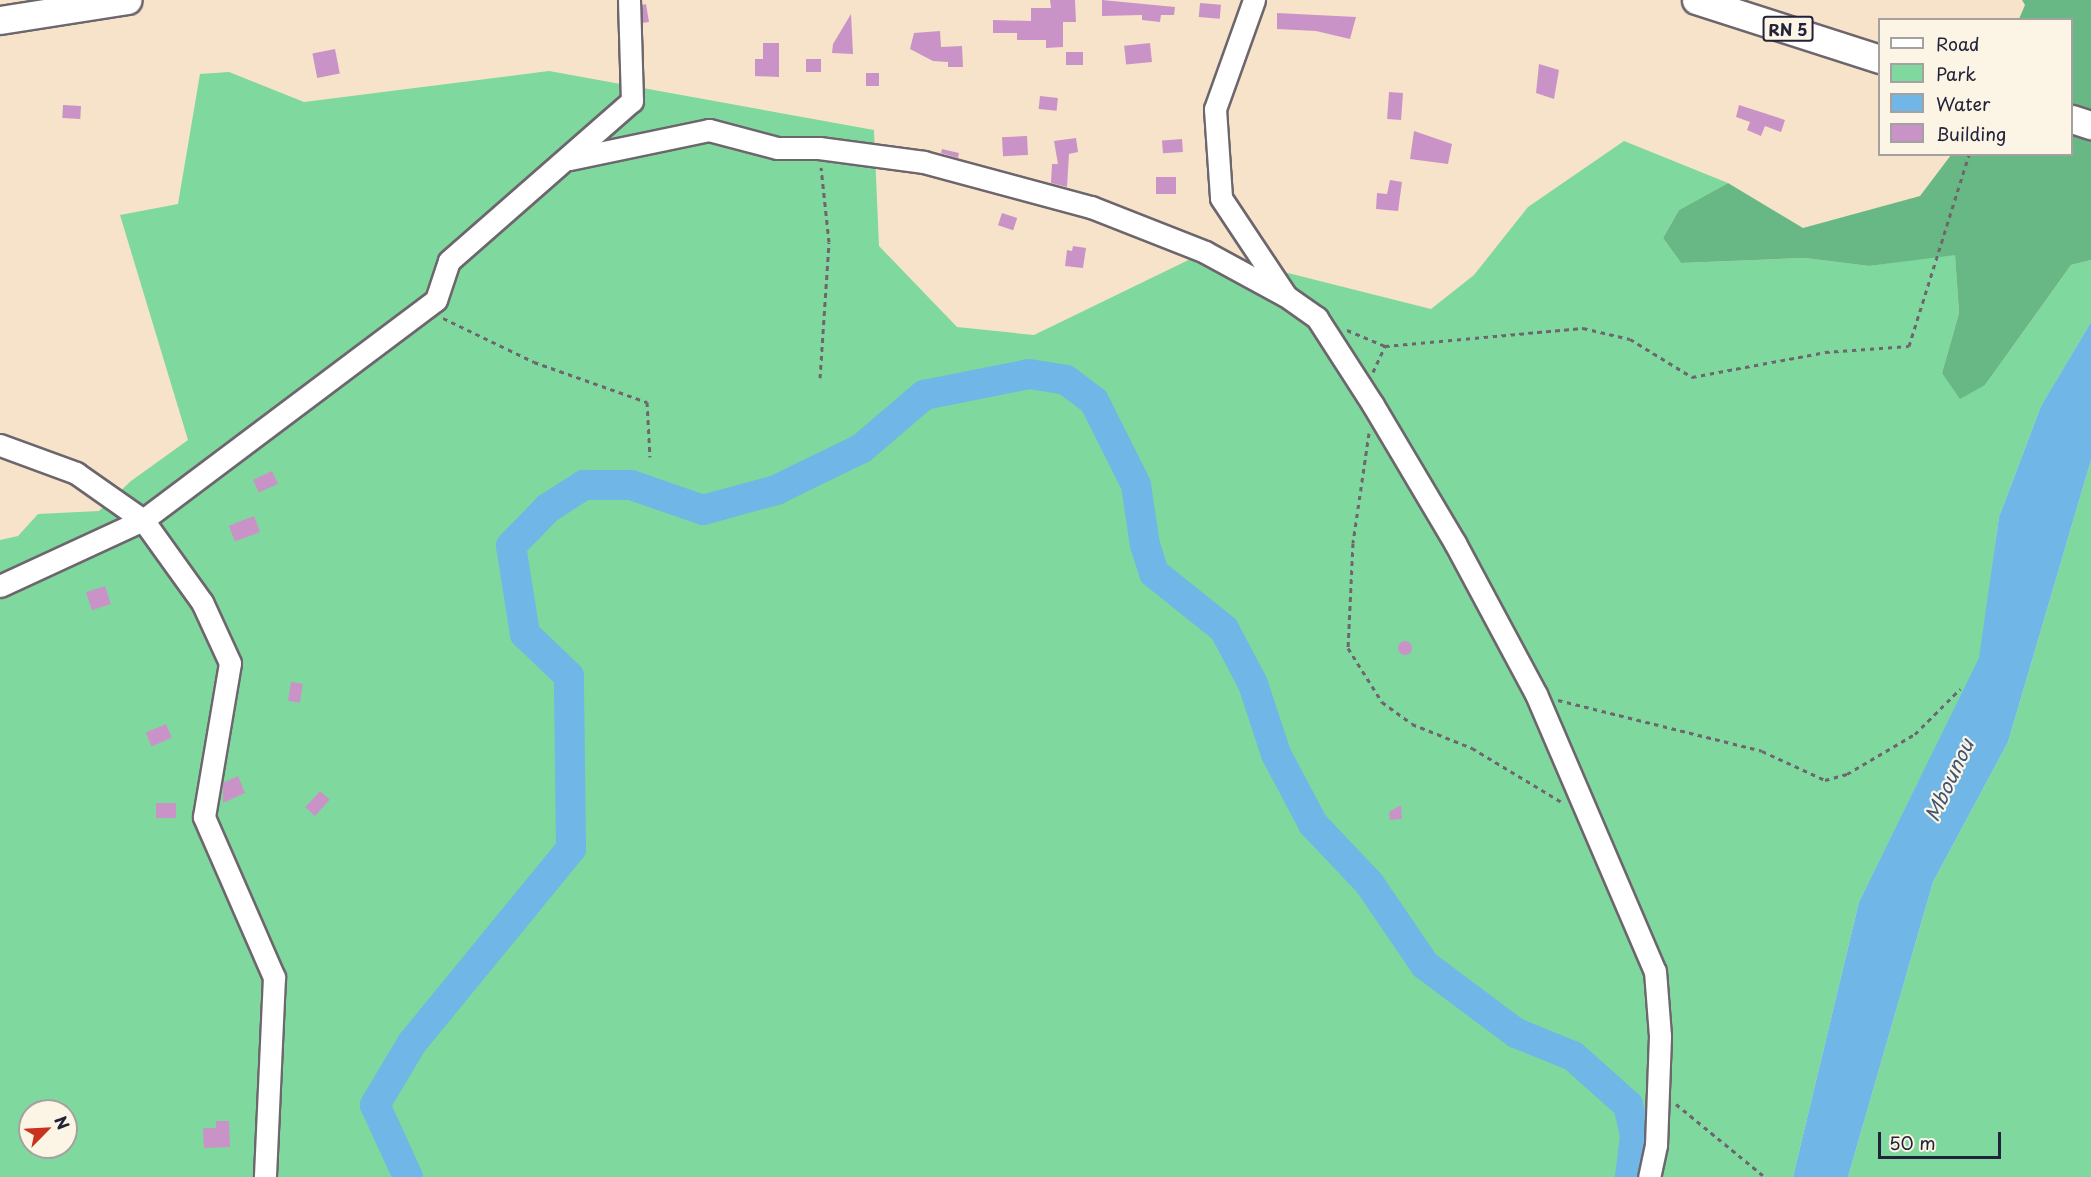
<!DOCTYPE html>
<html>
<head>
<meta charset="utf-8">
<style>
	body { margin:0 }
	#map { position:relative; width:2091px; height:1177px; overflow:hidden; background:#f7e3c9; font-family:"Playpen Sans",sans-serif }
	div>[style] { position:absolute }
	.green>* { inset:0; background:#7fd89e }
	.forest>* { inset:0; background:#67b885 }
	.water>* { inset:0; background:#70b6e7 }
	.river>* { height:30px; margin:-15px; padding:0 15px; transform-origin:15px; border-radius:15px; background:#70b6e7 }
	.building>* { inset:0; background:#c993c8; transform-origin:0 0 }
	.round { border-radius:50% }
	.path>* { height:3px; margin-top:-1.5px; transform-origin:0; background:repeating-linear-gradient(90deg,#6d666d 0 4.5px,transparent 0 9px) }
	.roads { filter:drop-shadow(2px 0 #6d666d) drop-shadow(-2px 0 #6d666d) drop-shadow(0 2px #6d666d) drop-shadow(0 -2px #6d666d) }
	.minor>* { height:21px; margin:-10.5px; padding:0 10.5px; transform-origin:10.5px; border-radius:10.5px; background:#fff }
	.major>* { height:27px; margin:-13.5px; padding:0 13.5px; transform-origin:13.5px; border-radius:13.5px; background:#fff }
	span { translate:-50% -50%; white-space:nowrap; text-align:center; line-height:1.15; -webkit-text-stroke:4.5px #fcf5e5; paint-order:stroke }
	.shield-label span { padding:2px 4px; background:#fcf5e5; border:2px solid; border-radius:4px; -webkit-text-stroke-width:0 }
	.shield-label { font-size:16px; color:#22223b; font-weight:700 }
	.water-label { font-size:20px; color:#3d5677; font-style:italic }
	.legend { position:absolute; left:1878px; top:18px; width:195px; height:138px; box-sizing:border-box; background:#fcf5e5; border:2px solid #a5a1a1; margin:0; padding:8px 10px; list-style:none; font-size:18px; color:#22223b }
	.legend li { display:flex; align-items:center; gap:12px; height:30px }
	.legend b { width:30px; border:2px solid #a5a1a1 }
	.north { position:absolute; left:18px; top:1099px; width:60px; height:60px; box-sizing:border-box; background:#fcf5e5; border:2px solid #a5a1a1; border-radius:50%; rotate:66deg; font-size:16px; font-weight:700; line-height:24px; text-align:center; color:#22223b }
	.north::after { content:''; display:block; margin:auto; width:21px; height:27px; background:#c8321e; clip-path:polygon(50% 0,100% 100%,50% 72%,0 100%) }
	.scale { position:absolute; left:1878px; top:1132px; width:123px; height:27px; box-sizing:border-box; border:3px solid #22223b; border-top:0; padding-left:8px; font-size:18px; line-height:21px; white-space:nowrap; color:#22223b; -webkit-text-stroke:4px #fcf5e5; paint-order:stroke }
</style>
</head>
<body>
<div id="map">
	<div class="green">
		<div style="clip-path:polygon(evenodd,549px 71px,874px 130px,879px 246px,957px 327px,1034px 335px,1205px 252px,1431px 309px,1474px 275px,1528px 207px,1624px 141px,1728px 183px,1679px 210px,1663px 238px,1681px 263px,1805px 258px,1869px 266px,1955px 254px,1959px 313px,1942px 373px,1985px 385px,2071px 265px,2091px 260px,2091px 322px,2041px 406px,1999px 517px,1980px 658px,1859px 902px,1793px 1177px,0 1177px,0 540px,18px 536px,38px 514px,99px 511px,131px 481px,188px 440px,120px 215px,178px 204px,200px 74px,229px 72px,304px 102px,549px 71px,30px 1111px,66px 1111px,66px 1147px,30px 1147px,30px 1111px)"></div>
		<div style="clip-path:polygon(2091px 460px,2091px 1177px,1848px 1177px,1933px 882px,2008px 742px)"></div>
	</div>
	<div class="forest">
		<div style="clip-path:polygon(2022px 0,2091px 0,2091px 260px,2071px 265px,1985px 385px,1960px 399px,1942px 373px,1959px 313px,1955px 255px,1869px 266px,1805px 258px,1681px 263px,1663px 238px,1679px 210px,1728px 183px,1803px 228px,1920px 196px,1951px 155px,2072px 154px,2072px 20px,2019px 19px,2025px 5px)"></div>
	</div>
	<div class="water">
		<div style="clip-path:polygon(2091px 322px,2091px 460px,2008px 742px,1933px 882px,1848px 1177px,1793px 1177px,1859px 902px,1979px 658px,1999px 517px,2041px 406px)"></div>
	</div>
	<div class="river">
		<div style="left:408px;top:1177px;width:79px;rotate:-114.6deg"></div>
		<div style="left:375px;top:1105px;width:72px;rotate:-59.2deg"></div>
		<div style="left:412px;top:1043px;width:251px;rotate:-50.7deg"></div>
		<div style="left:571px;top:849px;width:173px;rotate:-90.7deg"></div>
		<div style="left:569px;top:676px;width:61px;rotate:-136.3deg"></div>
		<div style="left:525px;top:634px;width:89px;rotate:-99deg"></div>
		<div style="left:511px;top:546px;width:53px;rotate:-45.8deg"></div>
		<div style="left:548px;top:508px;width:43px;rotate:-32.6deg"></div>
		<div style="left:584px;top:485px;width:47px"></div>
		<div style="left:631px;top:485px;width:76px;rotate:19.1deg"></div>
		<div style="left:703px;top:510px;width:76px;rotate:-15.3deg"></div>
		<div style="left:776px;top:490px;width:96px;rotate:-26deg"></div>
		<div style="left:862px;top:448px;width:82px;rotate:-40.5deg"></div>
		<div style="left:924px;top:395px;width:107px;rotate:-11.3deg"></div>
		<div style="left:1029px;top:374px;width:37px;rotate:9deg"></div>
		<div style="left:1066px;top:380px;width:35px;rotate:37deg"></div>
		<div style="left:1094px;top:401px;width:94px;rotate:63.4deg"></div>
		<div style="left:1136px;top:485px;width:61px;rotate:81.5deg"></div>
		<div style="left:1145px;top:545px;width:29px;rotate:72deg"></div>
		<div style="left:1154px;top:573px;width:90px;rotate:38.7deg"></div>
		<div style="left:1224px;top:629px;width:62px;rotate:62.2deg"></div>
		<div style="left:1253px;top:684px;width:74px;rotate:71.8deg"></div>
		<div style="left:1276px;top:754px;width:79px;rotate:62.1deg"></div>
		<div style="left:1313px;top:824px;width:81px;rotate:46.5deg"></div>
		<div style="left:1369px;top:883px;width:99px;rotate:55.7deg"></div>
		<div style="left:1425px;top:965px;width:114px;rotate:36.8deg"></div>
		<div style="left:1516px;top:1033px;width:61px;rotate:22deg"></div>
		<div style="left:1573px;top:1056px;width:74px;rotate:41.7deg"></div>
		<div style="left:1628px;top:1105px;width:31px;rotate:77deg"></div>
		<div style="left:1635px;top:1135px;width:42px;rotate:96.8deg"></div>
	</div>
	<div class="building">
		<div style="clip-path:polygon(1050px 0,1075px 0,1076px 22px,1063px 22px,1063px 47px,1046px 48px,1046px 40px,1017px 40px,1017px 33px,993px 33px,993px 20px,1031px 21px,1031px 8px,1051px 8px)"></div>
		<div style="clip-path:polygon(1102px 0,1175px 7px,1174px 15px,1161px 15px,1160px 22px,1142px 20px,1142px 15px,1102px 16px)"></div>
		<div style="left:1200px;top:3px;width:21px;height:14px;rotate:5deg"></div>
		<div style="clip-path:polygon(646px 4px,649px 22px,642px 23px,642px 5px)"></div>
		<div style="clip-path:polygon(1277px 13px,1356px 17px,1350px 39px,1316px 31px,1277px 29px)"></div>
		<div style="clip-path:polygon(851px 14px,853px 54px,832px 53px,833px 44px)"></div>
		<div style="clip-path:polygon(940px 31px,941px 47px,962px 46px,963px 67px,948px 67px,948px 62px,933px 61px,910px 49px,914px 33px)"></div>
		<div style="clip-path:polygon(763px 43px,779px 43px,779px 77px,755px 76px,755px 59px,763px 59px)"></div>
		<div style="left:1150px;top:43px;width:19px;height:26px;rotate:84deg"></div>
		<div style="left:335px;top:49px;width:25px;height:23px;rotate:79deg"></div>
		<div style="left:1066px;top:52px;width:17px;height:13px"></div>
		<div style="left:806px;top:59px;width:15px;height:13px"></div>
		<div style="clip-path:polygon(1539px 64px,1559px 70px,1554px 99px,1536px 93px)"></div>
		<div style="left:866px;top:73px;width:13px;height:13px"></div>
		<div style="left:1389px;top:92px;width:14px;height:27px;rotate:4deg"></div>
		<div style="left:1040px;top:96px;width:18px;height:13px;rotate:6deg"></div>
		<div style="left:63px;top:105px;width:18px;height:13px;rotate:3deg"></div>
		<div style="clip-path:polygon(1739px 105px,1785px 120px,1781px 132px,1765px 126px,1761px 136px,1747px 130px,1750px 122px,1736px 117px)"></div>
		<div style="clip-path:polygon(1414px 131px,1452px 144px,1448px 164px,1410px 159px)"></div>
		<div style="left:1027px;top:136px;width:19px;height:25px;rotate:87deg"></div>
		<div style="clip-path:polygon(1076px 138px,1078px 152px,1069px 154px,1067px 187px,1051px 183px,1052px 164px,1058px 164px,1054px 141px)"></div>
		<div style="left:1182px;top:139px;width:13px;height:20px;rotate:86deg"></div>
		<div style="clip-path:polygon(942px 149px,959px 153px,958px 158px,941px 153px)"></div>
		<div style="left:1156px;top:177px;width:20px;height:17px"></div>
		<div style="clip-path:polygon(1390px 180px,1402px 182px,1398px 211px,1376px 209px,1377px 193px,1387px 194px)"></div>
		<div style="left:1002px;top:213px;width:16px;height:13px;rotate:18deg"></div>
		<div style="clip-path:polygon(1073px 246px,1086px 248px,1083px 268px,1065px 266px,1067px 250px,1072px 251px)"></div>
		<div style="left:272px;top:471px;width:14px;height:21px;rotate:65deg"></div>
		<div style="left:254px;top:516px;width:17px;height:27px;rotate:69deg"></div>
		<div style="left:105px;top:586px;width:19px;height:20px;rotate:72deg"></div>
		<div class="round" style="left:1398px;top:641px;width:14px;height:14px"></div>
		<div style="left:291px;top:682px;width:12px;height:19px;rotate:9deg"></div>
		<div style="left:166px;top:724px;width:15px;height:22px;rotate:67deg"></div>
		<div style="clip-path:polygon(238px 776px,245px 793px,223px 803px,223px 783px)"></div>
		<div style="left:320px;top:791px;width:13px;height:22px;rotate:42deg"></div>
		<div style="left:156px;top:803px;width:20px;height:15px"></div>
		<div style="clip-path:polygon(1401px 805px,1402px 819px,1390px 820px,1389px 812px)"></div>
		<div style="clip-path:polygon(216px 1121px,229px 1121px,230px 1147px,204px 1148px,203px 1128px,216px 1128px)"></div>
	</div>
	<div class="path">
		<div style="left:443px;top:318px;width:101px;rotate:25.8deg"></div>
		<div style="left:534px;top:362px;width:120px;rotate:19.5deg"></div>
		<div style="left:647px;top:402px;width:55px;rotate:86.9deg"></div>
		<div style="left:1347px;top:330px;width:41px;rotate:22.8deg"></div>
		<div style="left:1385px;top:346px;width:199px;rotate:-5.2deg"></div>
		<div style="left:1583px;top:328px;width:48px;rotate:13.2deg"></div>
		<div style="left:1630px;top:339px;width:73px;rotate:31.5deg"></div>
		<div style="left:1692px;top:377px;width:135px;rotate:-10.6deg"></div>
		<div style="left:1825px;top:352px;width:84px;rotate:-4.1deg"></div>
		<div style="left:1909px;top:346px;width:201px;rotate:-72.6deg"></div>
		<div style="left:1373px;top:372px;width:29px;rotate:-65deg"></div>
		<div style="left:820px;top:378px;width:136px;rotate:-86.2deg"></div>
		<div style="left:829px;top:242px;width:75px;rotate:-96.1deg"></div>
		<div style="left:1369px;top:433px;width:111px;rotate:98.3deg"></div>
		<div style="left:1353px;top:543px;width:105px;rotate:92.7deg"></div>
		<div style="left:1348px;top:648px;width:64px;rotate:57.8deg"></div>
		<div style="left:1382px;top:702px;width:37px;rotate:36deg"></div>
		<div style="left:1412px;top:724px;width:65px;rotate:21.8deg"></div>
		<div style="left:1472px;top:748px;width:106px;rotate:31.1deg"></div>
		<div style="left:1558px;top:700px;width:210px;rotate:14deg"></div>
		<div style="left:1762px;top:751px;width:69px;rotate:24.7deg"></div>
		<div style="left:1825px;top:780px;width:23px;rotate:-15deg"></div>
		<div style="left:1847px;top:774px;width:79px;rotate:-30.5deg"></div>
		<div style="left:1915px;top:734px;width:64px;rotate:-45deg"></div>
		<div style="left:1676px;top:1104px;width:115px;rotate:39.4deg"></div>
	</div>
	<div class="roads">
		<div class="minor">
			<div style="left:1254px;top:0;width:116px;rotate:109.7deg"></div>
			<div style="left:1215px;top:109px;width:89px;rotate:86.1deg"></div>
			<div style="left:1221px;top:198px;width:118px;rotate:56.4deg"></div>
			<div style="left:1286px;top:296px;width:38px;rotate:35deg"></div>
			<div style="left:1317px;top:318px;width:103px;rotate:57.2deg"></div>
			<div style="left:1373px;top:405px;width:161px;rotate:59.3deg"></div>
			<div style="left:1455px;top:543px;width:171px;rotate:61.8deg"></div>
			<div style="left:1536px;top:694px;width:301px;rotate:66.8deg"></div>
			<div style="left:1655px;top:971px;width:65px;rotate:85.6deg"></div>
			<div style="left:1660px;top:1036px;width:109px;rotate:92.1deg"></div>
			<div style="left:1656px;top:1145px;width:33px;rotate:102deg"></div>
			<div style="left:570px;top:159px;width:142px;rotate:-11.8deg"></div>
			<div style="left:709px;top:130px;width:70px;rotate:14.8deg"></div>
			<div style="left:777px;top:148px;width:42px"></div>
			<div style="left:819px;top:148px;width:106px;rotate:7.6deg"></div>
			<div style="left:924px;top:162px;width:173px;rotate:15.1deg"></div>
			<div style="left:1091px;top:207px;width:123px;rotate:21.5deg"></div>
			<div style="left:1205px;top:252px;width:90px;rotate:28.6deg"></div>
			<div style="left:0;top:445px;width:81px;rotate:20.2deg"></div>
			<div style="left:76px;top:473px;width:82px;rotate:35deg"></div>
			<div style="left:143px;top:520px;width:101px;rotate:54.3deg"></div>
			<div style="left:202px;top:602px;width:67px;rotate:65.3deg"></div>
			<div style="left:230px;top:663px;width:156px;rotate:99.6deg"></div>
			<div style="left:204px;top:817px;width:175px;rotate:66.4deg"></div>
			<div style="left:274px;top:977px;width:200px;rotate:92.6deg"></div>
			<div style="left:0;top:586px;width:157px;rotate:-24.8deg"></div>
			<div style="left:143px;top:520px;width:366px;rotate:-36.9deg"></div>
			<div style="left:436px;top:300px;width:41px;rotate:-71.6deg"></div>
			<div style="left:449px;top:261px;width:243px;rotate:-41.2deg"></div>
			<div style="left:632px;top:101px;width:101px;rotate:-91.7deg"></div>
		</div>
		<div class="major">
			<div style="left:1696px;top:0;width:193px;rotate:17.8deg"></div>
			<div style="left:0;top:20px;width:129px;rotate:-8.9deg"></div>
			<div style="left:2072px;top:119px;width:20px;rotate:18deg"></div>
		</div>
	</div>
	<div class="shield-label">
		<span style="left:1788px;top:29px">RN 5</span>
	</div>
	<div class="water-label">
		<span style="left:1949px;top:780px;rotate:-65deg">Mbounou</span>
	</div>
	<ul class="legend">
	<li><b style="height:8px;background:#fff"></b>Road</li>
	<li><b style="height:16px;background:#7fd89e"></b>Park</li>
	<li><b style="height:16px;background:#70b6e7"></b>Water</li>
	<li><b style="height:16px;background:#c993c8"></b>Building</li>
	</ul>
	<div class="north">N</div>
	<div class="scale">50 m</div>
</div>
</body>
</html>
